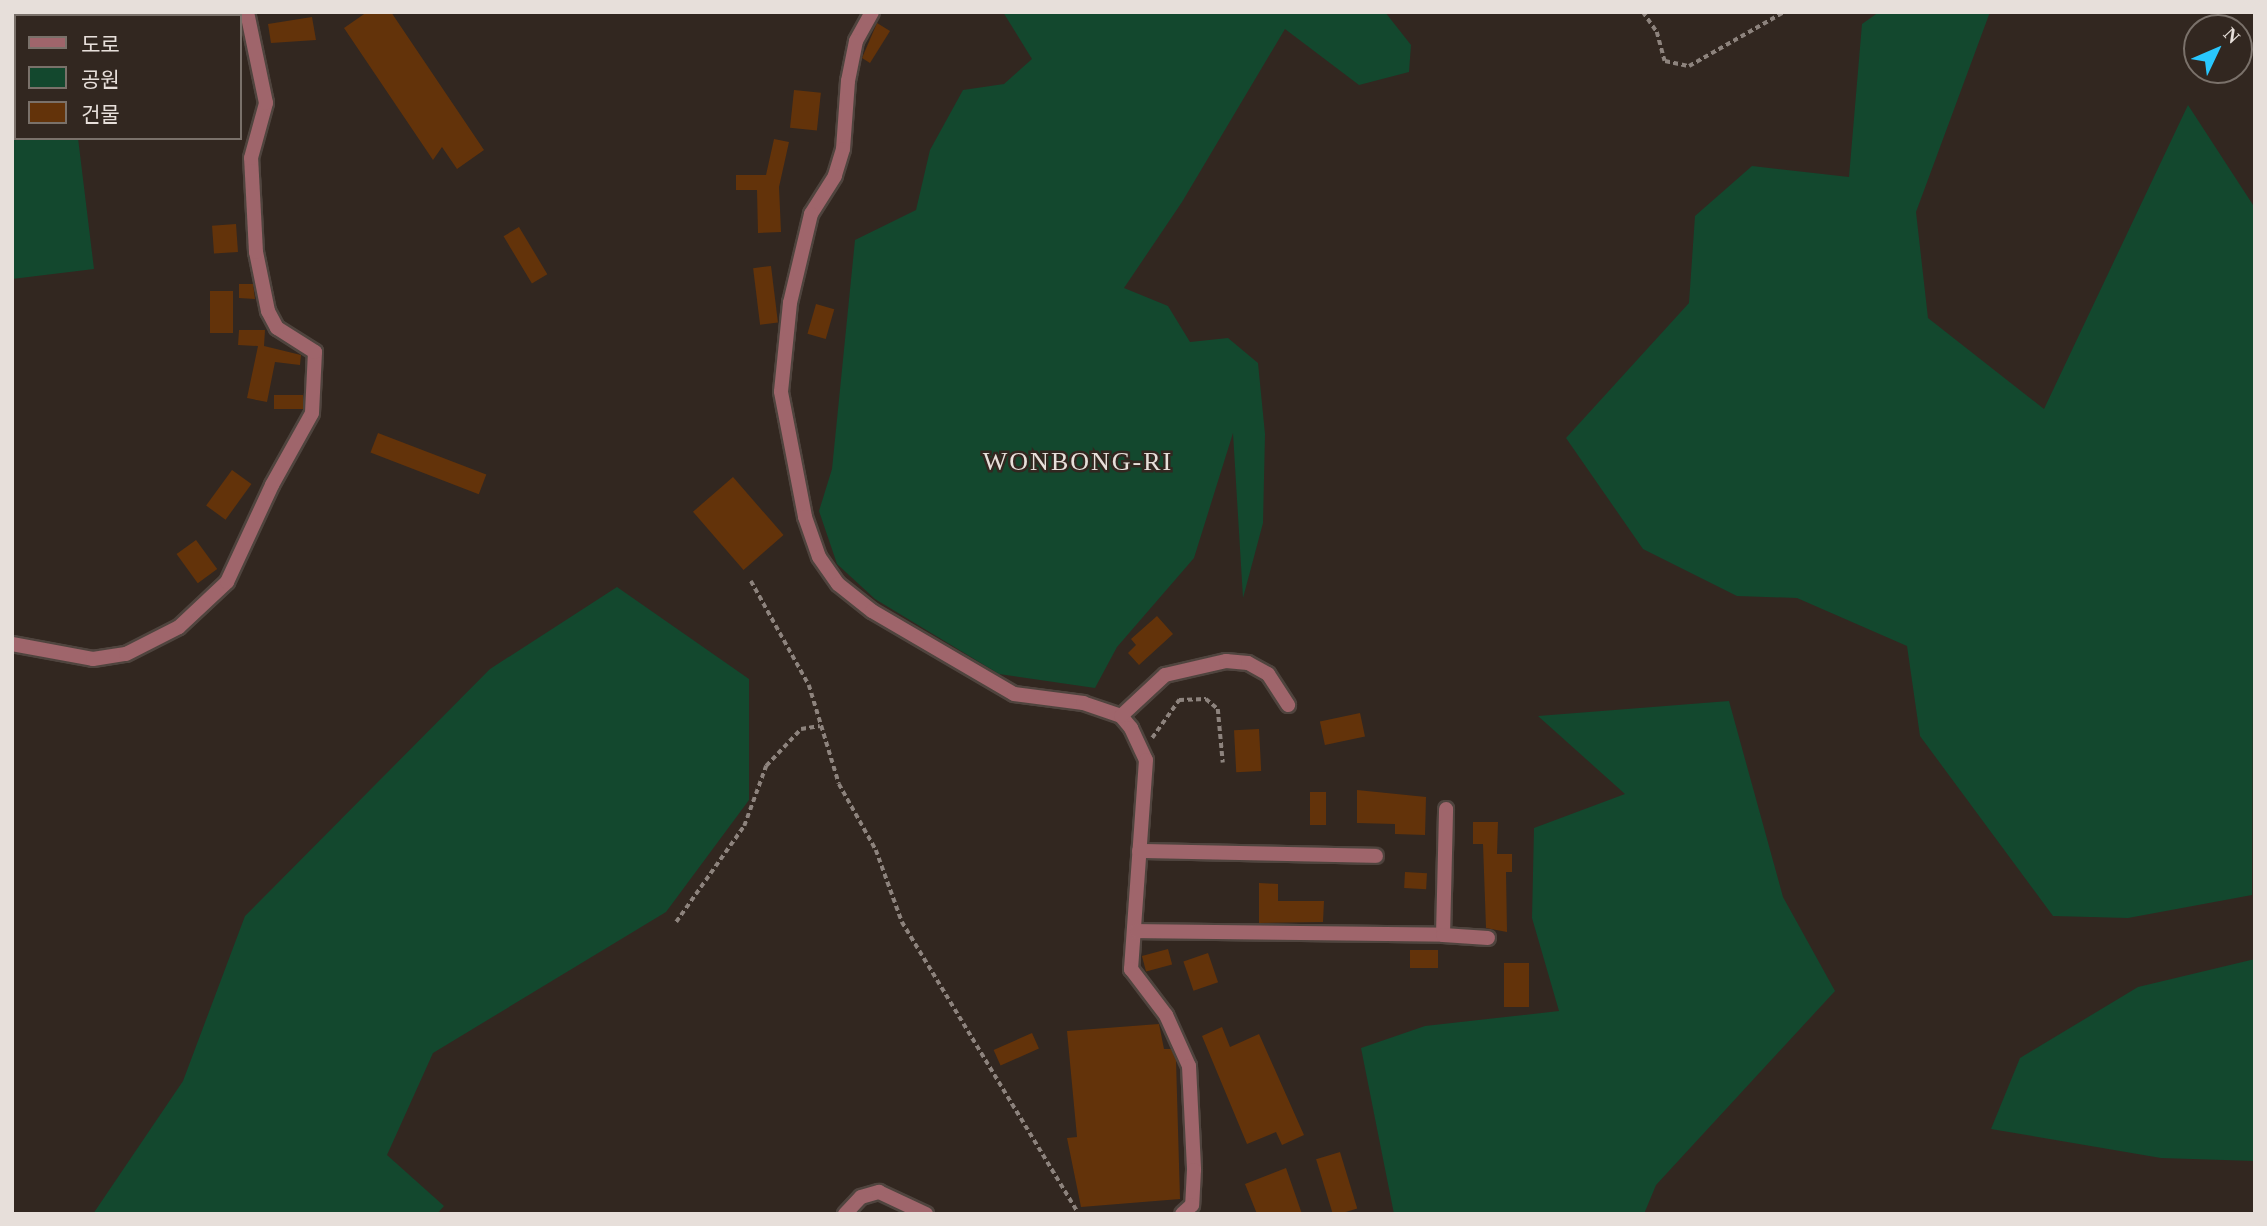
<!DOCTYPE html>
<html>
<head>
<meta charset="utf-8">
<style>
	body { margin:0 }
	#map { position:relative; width:2267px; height:1226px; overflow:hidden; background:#322720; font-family:"Times New Roman","Noto Sans KR",serif }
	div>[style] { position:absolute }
	.green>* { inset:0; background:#13482e }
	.building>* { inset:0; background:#63330a; transform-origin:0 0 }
	.path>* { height:3.5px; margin-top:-1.75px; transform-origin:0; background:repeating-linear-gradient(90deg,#8d837d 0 5px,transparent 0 8.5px) }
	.roads { filter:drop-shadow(2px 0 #4f443e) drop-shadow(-2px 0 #4f443e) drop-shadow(0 2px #4f443e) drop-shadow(0 -2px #4f443e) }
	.street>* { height:14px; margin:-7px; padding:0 7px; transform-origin:7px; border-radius:7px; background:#9f656b }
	span { translate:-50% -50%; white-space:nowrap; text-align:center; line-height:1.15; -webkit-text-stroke:5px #322720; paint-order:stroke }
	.quarter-label { font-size:26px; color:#e7dfda; letter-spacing:2px }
	.frame { position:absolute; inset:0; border:14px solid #e7dfda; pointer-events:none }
	.legend { position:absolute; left:14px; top:14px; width:228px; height:126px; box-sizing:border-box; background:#322720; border:2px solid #7a716a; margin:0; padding:9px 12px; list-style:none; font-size:21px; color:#e7dfda }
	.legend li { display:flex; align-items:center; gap:14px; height:35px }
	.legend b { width:35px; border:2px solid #7a716a }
	.north { position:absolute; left:2183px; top:14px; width:70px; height:70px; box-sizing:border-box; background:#322720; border:2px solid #7a716a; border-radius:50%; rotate:46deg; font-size:19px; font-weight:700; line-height:28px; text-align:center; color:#e7dfda }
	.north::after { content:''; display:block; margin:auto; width:24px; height:32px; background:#29c8ff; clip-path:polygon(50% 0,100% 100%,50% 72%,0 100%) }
</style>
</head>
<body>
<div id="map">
	<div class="green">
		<div style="clip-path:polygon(12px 12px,39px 16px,16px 16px,16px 138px,78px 138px,94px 269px,12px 279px)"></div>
		<div style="clip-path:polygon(1003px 12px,1385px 12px,1411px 45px,1409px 72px,1359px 85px,1285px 29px,1182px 202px,1124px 288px,1168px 306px,1190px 342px,1228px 338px,1258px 363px,1265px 434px,1263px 523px,1243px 598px,1233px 433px,1194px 558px,1117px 647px,1095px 688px,999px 674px,875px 599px,837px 564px,819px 511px,832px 469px,855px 240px,916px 210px,930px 150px,963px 90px,1004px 84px,1032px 59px)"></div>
		<div style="clip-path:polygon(1879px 12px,1990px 12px,1916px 212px,1928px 318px,2044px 409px,2188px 105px,2255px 208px,2252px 895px,2128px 918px,2053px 916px,1920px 736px,1907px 646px,1797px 598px,1737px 596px,1643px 549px,1566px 438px,1689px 303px,1695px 216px,1752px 166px,1849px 177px,1862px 24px)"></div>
		<div style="clip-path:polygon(617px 587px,749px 679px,749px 800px,666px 912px,433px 1053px,387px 1155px,444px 1206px,437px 1214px,93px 1214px,183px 1081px,245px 916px,490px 669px)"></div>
		<div style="clip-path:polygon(1729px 701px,1783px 897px,1835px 991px,1656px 1185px,1644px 1214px,1394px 1214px,1361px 1048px,1425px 1026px,1559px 1011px,1532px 918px,1534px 828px,1625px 794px,1538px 716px)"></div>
		<div style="clip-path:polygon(2255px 959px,2255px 1161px,2161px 1158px,1991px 1129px,2020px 1058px,2138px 987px)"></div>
	</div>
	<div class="building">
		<div style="clip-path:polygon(367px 12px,391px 12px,484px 150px,457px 169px,442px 147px,433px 160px,344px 28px)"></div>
		<div style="clip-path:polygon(312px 17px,316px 40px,271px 43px,268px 24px)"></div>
		<div style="clip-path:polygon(877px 23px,890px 31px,870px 63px,862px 58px)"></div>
		<div style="left:794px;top:90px;width:27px;height:38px;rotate:6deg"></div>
		<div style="clip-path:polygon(774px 139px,789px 142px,779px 187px,781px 232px,758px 233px,757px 190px,736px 190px,736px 175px,766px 175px)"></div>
		<div style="left:236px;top:224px;width:28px;height:24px;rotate:86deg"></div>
		<div style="left:519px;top:227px;width:55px;height:18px;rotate:59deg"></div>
		<div style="left:771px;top:266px;width:57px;height:18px;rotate:83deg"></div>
		<div style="clip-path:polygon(239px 284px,253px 284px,255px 299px,239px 298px)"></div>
		<div style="left:210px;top:291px;width:23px;height:42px"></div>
		<div style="left:816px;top:304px;width:19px;height:31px;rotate:16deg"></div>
		<div style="clip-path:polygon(239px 330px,265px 330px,264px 346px,301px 355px,300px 365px,275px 362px,267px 402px,247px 398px,258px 346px,238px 345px)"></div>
		<div style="left:303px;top:395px;width:14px;height:29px;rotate:90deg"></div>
		<div style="left:378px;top:433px;width:116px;height:21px;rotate:21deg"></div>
		<div style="left:232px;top:470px;width:24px;height:44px;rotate:36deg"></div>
		<div style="left:733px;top:477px;width:77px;height:53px;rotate:49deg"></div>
		<div style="left:196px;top:540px;width:36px;height:24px;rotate:54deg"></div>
		<div style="clip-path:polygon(1157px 616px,1173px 634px,1139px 665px,1128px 653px,1136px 645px,1131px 639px)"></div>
		<div style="left:1360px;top:713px;width:24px;height:41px;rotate:78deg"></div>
		<div style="left:1259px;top:729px;width:42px;height:25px;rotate:87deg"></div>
		<div style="clip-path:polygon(1357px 790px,1426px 797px,1425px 835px,1395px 834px,1395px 824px,1357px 823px)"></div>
		<div style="left:1310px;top:792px;width:16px;height:33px"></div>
		<div style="clip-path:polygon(1473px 822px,1498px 822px,1497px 854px,1512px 854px,1512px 872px,1506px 872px,1507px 932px,1486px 928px,1483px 844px,1473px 844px)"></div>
		<div style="left:1405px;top:872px;width:22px;height:16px;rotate:3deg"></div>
		<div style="clip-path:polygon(1259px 883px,1278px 884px,1278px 901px,1324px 901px,1323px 922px,1259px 923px)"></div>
		<div style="left:1168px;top:949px;width:16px;height:27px;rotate:75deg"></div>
		<div style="left:1410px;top:950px;width:28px;height:18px"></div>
		<div style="left:1208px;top:953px;width:31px;height:26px;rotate:71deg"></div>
		<div style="left:1504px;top:963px;width:25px;height:44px"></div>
		<div style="clip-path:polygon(1159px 1024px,1164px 1049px,1171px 1049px,1176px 1060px,1180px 1199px,1081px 1207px,1067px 1138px,1077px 1137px,1067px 1031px)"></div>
		<div style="clip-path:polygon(1222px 1027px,1230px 1047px,1259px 1034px,1304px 1135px,1282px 1145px,1276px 1132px,1247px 1144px,1202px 1036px)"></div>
		<div style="left:1032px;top:1033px;width:17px;height:42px;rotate:66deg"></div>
		<div style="left:1340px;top:1152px;width:59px;height:25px;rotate:73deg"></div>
		<div style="clip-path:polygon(1286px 1168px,1302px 1214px,1257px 1214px,1245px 1184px)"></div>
	</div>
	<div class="path">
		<div style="left:1643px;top:12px;width:24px;rotate:55deg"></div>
		<div style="left:1657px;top:32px;width:30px;rotate:75deg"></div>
		<div style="left:1665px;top:61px;width:25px;rotate:12deg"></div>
		<div style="left:1689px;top:66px;width:109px;rotate:-29.6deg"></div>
		<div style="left:751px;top:581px;width:119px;rotate:60.9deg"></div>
		<div style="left:809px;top:685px;width:103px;rotate:73.1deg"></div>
		<div style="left:839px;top:784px;width:76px;rotate:60.7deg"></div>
		<div style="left:876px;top:850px;width:77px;rotate:70.1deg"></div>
		<div style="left:902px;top:922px;width:341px;rotate:58.8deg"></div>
		<div style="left:1152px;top:738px;width:47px;rotate:-54.6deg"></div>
		<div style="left:1179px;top:700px;width:27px;rotate:-2deg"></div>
		<div style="left:1206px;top:699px;width:16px;rotate:40deg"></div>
		<div style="left:1218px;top:709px;width:54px;rotate:84.7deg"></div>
		<div style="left:676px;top:922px;width:118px;rotate:-54.7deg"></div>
		<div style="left:744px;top:826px;width:64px;rotate:-69.9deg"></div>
		<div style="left:766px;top:766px;width:51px;rotate:-46.6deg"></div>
		<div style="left:801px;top:729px;width:19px;rotate:-9deg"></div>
	</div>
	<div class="roads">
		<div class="street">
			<div style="left:872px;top:12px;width:33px;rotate:119deg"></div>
			<div style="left:856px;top:41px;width:41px;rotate:101.3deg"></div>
			<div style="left:848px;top:81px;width:68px;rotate:94.2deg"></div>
			<div style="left:843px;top:149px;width:28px;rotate:107deg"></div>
			<div style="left:835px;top:176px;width:45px;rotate:122.3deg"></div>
			<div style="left:811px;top:214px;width:91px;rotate:103.3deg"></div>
			<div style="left:790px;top:303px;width:89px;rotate:95.8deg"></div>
			<div style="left:781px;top:392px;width:127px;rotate:79.1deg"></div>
			<div style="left:805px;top:517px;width:42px;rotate:70.7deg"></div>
			<div style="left:819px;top:557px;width:33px;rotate:55deg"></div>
			<div style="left:838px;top:584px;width:43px;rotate:38.5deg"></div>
			<div style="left:872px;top:611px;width:164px;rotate:30.3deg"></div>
			<div style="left:1014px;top:694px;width:70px;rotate:7.4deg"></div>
			<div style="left:1083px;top:703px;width:40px;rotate:18.9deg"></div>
			<div style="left:1121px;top:716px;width:16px;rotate:50deg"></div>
			<div style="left:1131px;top:728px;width:35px;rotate:65deg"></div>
			<div style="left:1146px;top:760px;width:210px;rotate:94.1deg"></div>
			<div style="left:1131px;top:969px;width:58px;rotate:52.7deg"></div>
			<div style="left:1166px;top:1015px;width:56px;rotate:65.7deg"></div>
			<div style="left:1189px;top:1066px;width:104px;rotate:87.2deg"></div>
			<div style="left:1194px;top:1170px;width:35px;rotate:93deg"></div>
			<div style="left:1192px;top:1205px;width:13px;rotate:138deg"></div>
			<div style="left:12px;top:644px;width:82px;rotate:10.5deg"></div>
			<div style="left:93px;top:659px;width:33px;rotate:-9deg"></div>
			<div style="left:126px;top:654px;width:59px;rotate:-27deg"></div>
			<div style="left:179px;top:627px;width:66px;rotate:-43.2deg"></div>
			<div style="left:227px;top:582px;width:107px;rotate:-65.1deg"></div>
			<div style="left:272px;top:485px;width:82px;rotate:-60.9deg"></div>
			<div style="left:312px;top:413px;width:61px;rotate:-87.2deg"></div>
			<div style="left:315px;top:352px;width:45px;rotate:-147.7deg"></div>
			<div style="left:277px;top:328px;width:19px;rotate:-118deg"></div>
			<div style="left:268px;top:311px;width:60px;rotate:-101.5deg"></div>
			<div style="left:256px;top:252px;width:94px;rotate:-93deg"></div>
			<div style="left:251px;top:158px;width:57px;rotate:-74.7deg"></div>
			<div style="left:266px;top:103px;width:93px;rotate:-101.8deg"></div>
			<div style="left:1121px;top:716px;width:60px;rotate:-43deg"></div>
			<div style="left:1165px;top:675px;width:63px;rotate:-12.9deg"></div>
			<div style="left:1226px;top:661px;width:22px;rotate:5deg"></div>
			<div style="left:1248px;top:663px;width:23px;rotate:29deg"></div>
			<div style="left:1268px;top:674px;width:37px;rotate:57deg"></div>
			<div style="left:1139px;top:851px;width:237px;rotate:1.2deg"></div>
			<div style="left:1137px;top:931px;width:306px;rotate:0.7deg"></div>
			<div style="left:1443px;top:935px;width:126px;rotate:-88.6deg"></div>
			<div style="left:1443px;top:935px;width:45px;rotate:3.8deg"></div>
			<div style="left:845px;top:1214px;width:23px;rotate:-47deg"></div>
			<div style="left:861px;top:1197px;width:19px;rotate:-16deg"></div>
			<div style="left:879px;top:1192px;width:52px;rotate:25.1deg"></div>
		</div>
	</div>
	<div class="quarter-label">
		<span style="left:1078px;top:462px">WONBONG-RI</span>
	</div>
	<div class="frame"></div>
	<ul class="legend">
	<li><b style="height:9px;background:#9f656b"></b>도로</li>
	<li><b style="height:19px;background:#13482e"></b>공원</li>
	<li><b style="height:19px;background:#63330a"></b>건물</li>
	</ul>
	<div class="north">N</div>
</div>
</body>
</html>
